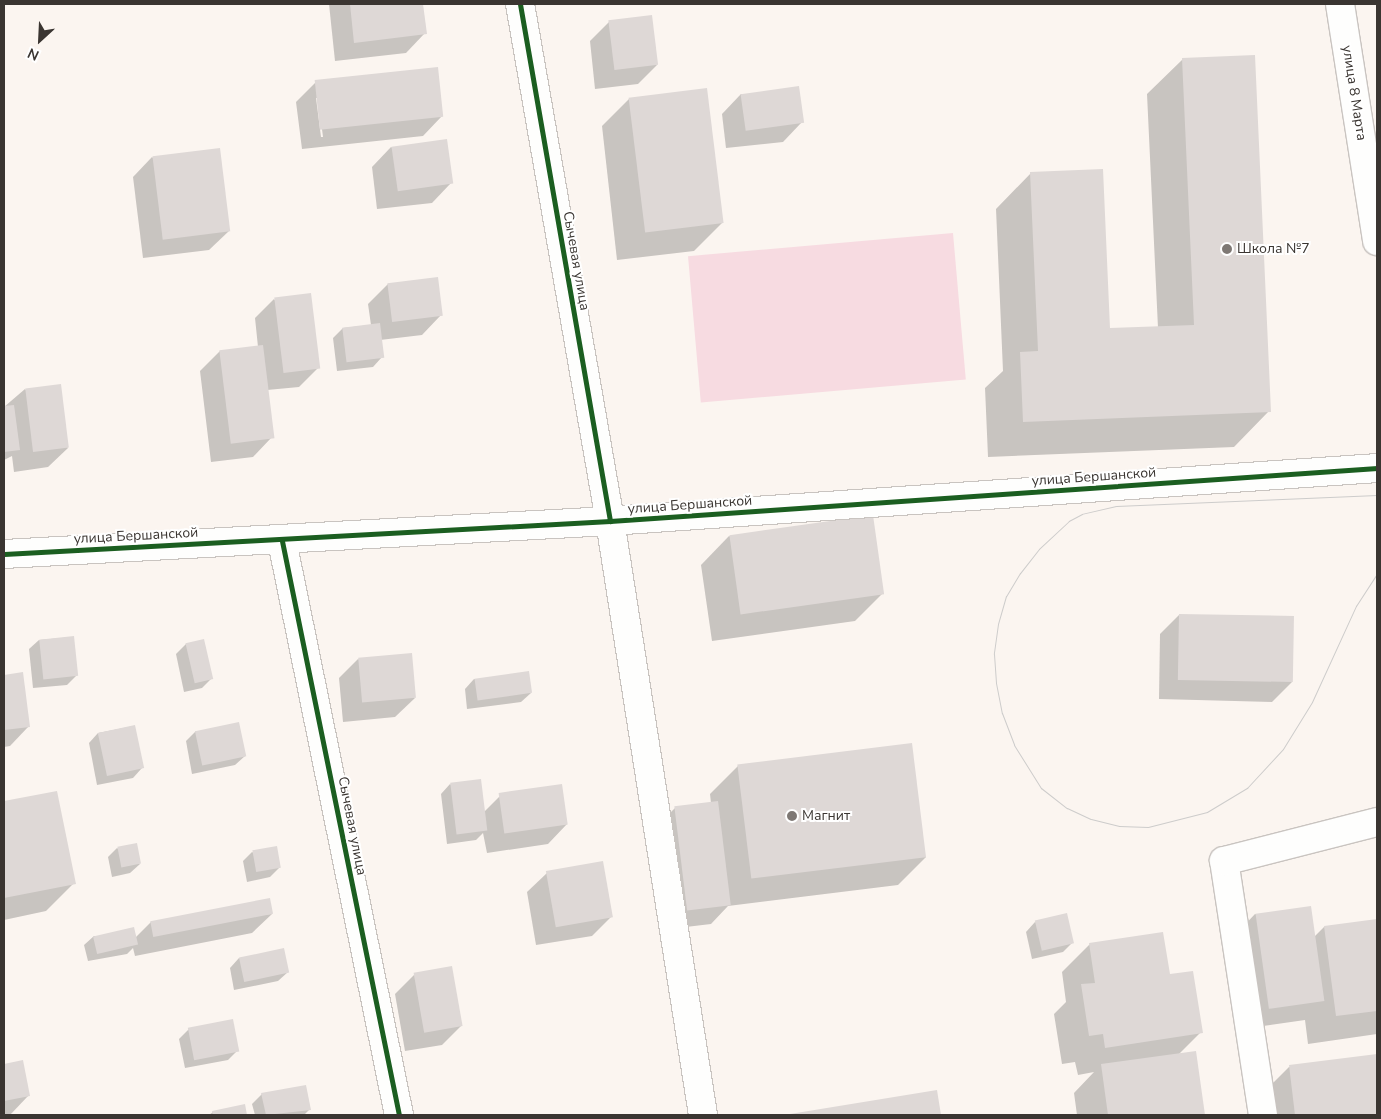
<!DOCTYPE html>
<html>
<head>
<meta charset="utf-8">
<style>
	body { margin:0 }
	#map { position:relative; width:1381px; height:1119px; overflow:hidden; background:#fbf5f0; font-family:"Nunito Sans",sans-serif }
	div>[style] { position:absolute }
	.green>* { inset:0; background:#f7dbe1; transform-origin:0 0 }
	.shadow>* { inset:0; background:#0003 }
	.building>* { inset:0; background:#ded8d6; transform-origin:0 0 }
	.roads { filter:drop-shadow(1px 0 #c9c4c0) drop-shadow(-1px 0 #c9c4c0) drop-shadow(0 1px #c9c4c0) drop-shadow(0 -1px #c9c4c0) }
	.minor>* { height:28px; margin:-14px; padding:0 14px; transform-origin:14px; border-radius:14px; background:#fefefd }
	.tram>* { height:1px; margin:-0.5px; padding:0 0.5px; transform-origin:0.5px; border-radius:0.5px; background:#cdcccb }
	.cycleway>* { height:5px; margin:-2.5px; padding:0 2.5px; transform-origin:2.5px; border-radius:2.5px; background:#1b5e20 }
	.dots>* { width:14px; height:14px; translate:-50% -50%; box-sizing:border-box; border:2px solid #fff; border-radius:50% }
	span { translate:-50% -50%; white-space:nowrap; text-align:center; line-height:1.15; -webkit-text-stroke:4px #fff; paint-order:stroke }
	.street-label { font-size:14px; color:#3a3531 }
	.poi-label { font-size:14px; color:#3a3531 }
	.left { translate:0 -50%; text-align:left }
	.frame { position:absolute; inset:0; border:5px solid #3a3531; pointer-events:none }
	.north { position:absolute; left:15px; top:15px; width:50px; height:50px; -webkit-text-stroke:4px #fff; paint-order:stroke; rotate:205deg; font-size:14px; font-weight:700; line-height:20px; text-align:center; color:#3a3531 }
	.north::after { content:''; display:block; margin:auto; width:18px; height:22px; background:#3a3531; clip-path:polygon(50% 0,100% 100%,50% 72%,0 100%) }
</style>
</head>
<body>
<div id="map">
	<div class="green">
		<div style="left:953px;top:233px;width:147px;height:266px;rotate:85deg"></div>
	</div>
	<div class="shadow">
		<div style="clip-path:polygon(329px 4px,422px 4px,425px 33px,406px 53px,335px 61px)"></div>
		<div style="clip-path:polygon(609px 22px,657px 65px,638px 84px,595px 89px,590px 41px)"></div>
		<div style="clip-path:polygon(1183px 59px,1269px 411px,1234px 447px,988px 457px,985px 388px,1003px 371px,996px 209px,1031px 173px,1108px 330px,1158px 328px,1147px 94px)"></div>
		<div style="clip-path:polygon(evenodd,315px 83px,442px 116px,423px 136px,302px 149px,296px 102px,315px 83px,316px 98px,318px 98px,323px 137px,321px 137px,316px 98px)"></div>
		<div style="clip-path:polygon(741px 94px,802px 122px,783px 142px,726px 148px,722px 114px)"></div>
		<div style="clip-path:polygon(630px 98px,722px 223px,694px 251px,617px 260px,602px 126px)"></div>
		<div style="clip-path:polygon(391px 147px,451px 183px,432px 203px,377px 209px,372px 167px)"></div>
		<div style="clip-path:polygon(152px 157px,229px 231px,209px 250px,143px 258px,133px 177px)"></div>
		<div style="clip-path:polygon(388px 284px,441px 315px,422px 335px,380px 340px,382px 357px,373px 367px,337px 371px,333px 338px,343px 328px,371px 325px,368px 304px)"></div>
		<div style="clip-path:polygon(274px 299px,319px 367px,299px 387px,267px 390px,272px 437px,253px 457px,211px 462px,200px 371px,220px 351px,258px 347px,255px 318px)"></div>
		<div style="clip-path:polygon(25px 389px,68px 448px,48px 467px,14px 472px,12px 456px,4px 460px,4px 407px)"></div>
		<div style="clip-path:polygon(729px 536px,883px 593px,855px 621px,712px 641px,701px 565px)"></div>
		<div style="clip-path:polygon(1179px 615px,1292px 682px,1272px 702px,1159px 699px,1160px 634px)"></div>
		<div style="clip-path:polygon(73px 637px,77px 675px,67px 685px,33px 688px,29px 649px,39px 640px)"></div>
		<div style="clip-path:polygon(186px 644px,211px 679px,202px 688px,184px 692px,176px 654px)"></div>
		<div style="clip-path:polygon(358px 659px,415px 698px,395px 717px,343px 722px,339px 678px)"></div>
		<div style="clip-path:polygon(22px 674px,29px 726px,10px 746px,4px 747px,4px 676px)"></div>
		<div style="clip-path:polygon(474px 679px,531px 693px,521px 702px,467px 709px,465px 689px)"></div>
		<div style="clip-path:polygon(134px 726px,142px 768px,133px 778px,97px 785px,89px 743px,98px 733px)"></div>
		<div style="clip-path:polygon(196px 731px,245px 756px,235px 765px,192px 774px,186px 741px)"></div>
		<div style="clip-path:polygon(738px 766px,926px 857px,898px 885px,728px 906px,711px 924px,669px 929px,656px 827px,675px 808px,711px 803px,710px 794px)"></div>
		<div style="clip-path:polygon(450px 784px,484px 812px,500px 796px,567px 824px,548px 844px,487px 853px,483px 833px,476px 840px,447px 844px,441px 794px)"></div>
		<div style="clip-path:polygon(56px 792px,74px 883px,46px 911px,4px 920px,4px 803px)"></div>
		<div style="clip-path:polygon(117px 848px,140px 864px,130px 873px,112px 877px,108px 857px)"></div>
		<div style="clip-path:polygon(252px 852px,280px 867px,270px 877px,247px 882px,243px 861px)"></div>
		<div style="clip-path:polygon(547px 873px,612px 916px,592px 936px,536px 945px,527px 892px)"></div>
		<div style="clip-path:polygon(272px 914px,252px 933px,135px 956px,133px 948px,127px 954px,88px 961px,84px 945px,94px 936px,135px 938px,151px 922px)"></div>
		<div style="clip-path:polygon(1255px 914px,1314px 937px,1324px 927px,1377px 920px,1377px 1034px,1308px 1044px,1305px 1020px,1249px 1028px,1236px 934px)"></div>
		<div style="clip-path:polygon(1035px 922px,1073px 942px,1063px 952px,1032px 959px,1026px 932px)"></div>
		<div style="clip-path:polygon(1090px 944px,1169px 976px,1201px 1032px,1179px 1054px,1195px 1052px,1204px 1115px,1077px 1115px,1074px 1093px,1094px 1072px,1078px 1075px,1075px 1062px,1062px 1064px,1054px 1014px,1066px 1002px,1062px 972px)"></div>
		<div style="clip-path:polygon(239px 958px,288px 972px,278px 981px,234px 990px,230px 968px)"></div>
		<div style="clip-path:polygon(415px 974px,461px 1026px,442px 1045px,405px 1051px,395px 994px)"></div>
		<div style="clip-path:polygon(189px 1029px,238px 1050px,228px 1060px,185px 1068px,179px 1039px)"></div>
		<div style="clip-path:polygon(1377px 1055px,1377px 1115px,1264px 1115px,1261px 1095px,1289px 1067px)"></div>
		<div style="clip-path:polygon(22px 1062px,29px 1095px,10px 1115px,4px 1115px,4px 1065px)"></div>
		<div style="clip-path:polygon(936px 1091px,940px 1115px,791px 1115px)"></div>
		<div style="clip-path:polygon(262px 1094px,309px 1110px,304px 1115px,255px 1115px,252px 1104px)"></div>
		<div style="clip-path:polygon(244px 1106px,246px 1115px,209px 1115px,213px 1112px)"></div>
	</div>
	<div class="building">
		<div style="clip-path:polygon(350px 4px,423px 4px,427px 34px,354px 43px)"></div>
		<div style="left:652px;top:15px;width:50px;height:44px;rotate:83deg"></div>
		<div style="clip-path:polygon(1255px 55px,1271px 412px,1023px 422px,1020px 352px,1038px 351px,1030px 172px,1103px 169px,1110px 328px,1194px 325px,1182px 58px)"></div>
		<div style="left:438px;top:67px;width:50px;height:124px;rotate:84deg"></div>
		<div style="left:799px;top:86px;width:37px;height:59px;rotate:82deg"></div>
		<div style="left:707px;top:88px;width:136px;height:79px;rotate:83deg"></div>
		<div style="left:447px;top:139px;width:45px;height:56px;rotate:82deg"></div>
		<div style="left:220px;top:148px;width:84px;height:68px;rotate:83deg"></div>
		<div style="left:438px;top:277px;width:39px;height:51px;rotate:83deg"></div>
		<div style="left:311px;top:293px;width:76px;height:37px;rotate:83deg"></div>
		<div style="left:380px;top:323px;width:35px;height:38px;rotate:83deg"></div>
		<div style="left:263px;top:345px;width:94px;height:44px;rotate:83deg"></div>
		<div style="left:61px;top:384px;width:64px;height:36px;rotate:83deg"></div>
		<div style="clip-path:polygon(14px 405px,20px 450px,4px 452px,4px 406px)"></div>
		<div style="left:873px;top:515px;width:80px;height:145px;rotate:82deg"></div>
		<div style="left:1179px;top:614px;width:115px;height:66px;rotate:1deg"></div>
		<div style="left:74px;top:636px;width:40px;height:35px;rotate:84deg"></div>
		<div style="left:204px;top:639px;width:41px;height:19px;rotate:77deg"></div>
		<div style="left:412px;top:653px;width:45px;height:54px;rotate:85deg"></div>
		<div style="left:529px;top:671px;width:22px;height:55px;rotate:82deg"></div>
		<div style="clip-path:polygon(23px 672px,30px 727px,4px 730px,4px 675px)"></div>
		<div style="left:239px;top:722px;width:35px;height:45px;rotate:78deg"></div>
		<div style="left:135px;top:725px;width:44px;height:38px;rotate:78deg"></div>
		<div style="left:912px;top:743px;width:115px;height:176px;rotate:83deg"></div>
		<div style="left:481px;top:779px;width:52px;height:31px;rotate:83deg"></div>
		<div style="left:562px;top:784px;width:41px;height:64px;rotate:82deg"></div>
		<div style="clip-path:polygon(57px 791px,76px 884px,4px 898px,4px 801px)"></div>
		<div style="left:718px;top:801px;width:105px;height:44px;rotate:83deg"></div>
		<div style="left:137px;top:843px;width:21px;height:20px;rotate:79deg"></div>
		<div style="left:277px;top:846px;width:22px;height:25px;rotate:80deg"></div>
		<div style="left:603px;top:861px;width:57px;height:58px;rotate:80deg"></div>
		<div style="left:270px;top:898px;width:16px;height:122px;rotate:79deg"></div>
		<div style="left:1311px;top:906px;width:96px;height:56px;rotate:82deg"></div>
		<div style="left:1067px;top:913px;width:31px;height:33px;rotate:77deg"></div>
		<div style="clip-path:polygon(1377px 919px,1377px 1011px,1336px 1016px,1324px 926px)"></div>
		<div style="left:134px;top:927px;width:18px;height:42px;rotate:77deg"></div>
		<div style="clip-path:polygon(1163px 932px,1170px 974px,1193px 971px,1203px 1033px,1105px 1048px,1103px 1034px,1089px 1036px,1081px 984px,1095px 983px,1089px 943px)"></div>
		<div style="left:284px;top:948px;width:25px;height:46px;rotate:78deg"></div>
		<div style="left:452px;top:966px;width:61px;height:39px;rotate:80deg"></div>
		<div style="left:233px;top:1019px;width:33px;height:46px;rotate:79deg"></div>
		<div style="clip-path:polygon(1196px 1051px,1205px 1115px,1108px 1115px,1101px 1064px)"></div>
		<div style="clip-path:polygon(1377px 1054px,1377px 1115px,1295px 1115px,1289px 1065px)"></div>
		<div style="clip-path:polygon(23px 1060px,30px 1096px,4px 1101px,4px 1064px)"></div>
		<div style="clip-path:polygon(306px 1085px,311px 1110px,266px 1115px,261px 1093px)"></div>
		<div style="clip-path:polygon(937px 1090px,941px 1115px,790px 1115px,790px 1114px)"></div>
		<div style="clip-path:polygon(245px 1104px,247px 1115px,213px 1115px,212px 1111px)"></div>
	</div>
	<div class="roads">
		<div class="minor">
			<div style="left:520px;top:4px;width:525px;rotate:80.12deg"></div>
			<div style="left:610px;top:521px;width:601px;rotate:81.1deg"></div>
			<div style="left:1340px;top:4px;width:240px;rotate:81.1deg"></div>
			<div style="left:282px;top:541px;width:586px;rotate:78.48deg"></div>
			<div style="left:4px;top:554px;width:607px;rotate:-3.12deg"></div>
			<div style="left:610px;top:521px;width:769px;rotate:-3.95deg"></div>
			<div style="left:1263px;top:1115px;width:257px;rotate:-98.7deg"></div>
			<div style="left:1224px;top:861px;width:158px;rotate:-14.3deg"></div>
		</div>
	</div>
	<div class="tram">
		<div style="left:1377px;top:495px;width:261px;rotate:177.6deg"></div>
		<div style="left:1116px;top:506px;width:35px;rotate:167deg"></div>
		<div style="left:1082px;top:514px;width:15px;rotate:152deg"></div>
		<div style="left:1069px;top:521px;width:41px;rotate:137deg"></div>
		<div style="left:1039px;top:549px;width:31px;rotate:128deg"></div>
		<div style="left:1020px;top:573px;width:27px;rotate:121deg"></div>
		<div style="left:1006px;top:596px;width:29px;rotate:106deg"></div>
		<div style="left:998px;top:624px;width:30px;rotate:98deg"></div>
		<div style="left:994px;top:654px;width:29px;rotate:86deg"></div>
		<div style="left:996px;top:683px;width:31px;rotate:79deg"></div>
		<div style="left:1002px;top:713px;width:34px;rotate:69deg"></div>
		<div style="left:1014px;top:745px;width:51px;rotate:57.9deg"></div>
		<div style="left:1041px;top:788px;width:33px;rotate:38deg"></div>
		<div style="left:1067px;top:808px;width:26px;rotate:25deg"></div>
		<div style="left:1091px;top:819px;width:29px;rotate:14deg"></div>
		<div style="left:1119px;top:826px;width:29px;rotate:2deg"></div>
		<div style="left:1148px;top:827px;width:61px;rotate:-14.3deg"></div>
		<div style="left:1207px;top:812px;width:47px;rotate:-31deg"></div>
		<div style="left:1247px;top:788px;width:53px;rotate:-47.3deg"></div>
		<div style="left:1283px;top:749px;width:55px;rotate:-58.3deg"></div>
		<div style="left:1312px;top:702px;width:106px;rotate:-65.4deg"></div>
		<div style="left:1356px;top:606px;width:38px;rotate:-57deg"></div>
	</div>
	<div class="cycleway">
		<div style="left:520px;top:4px;width:525px;rotate:80.12deg"></div>
		<div style="left:282px;top:541px;width:586px;rotate:78.48deg"></div>
		<div style="left:4px;top:554px;width:607px;rotate:-3.12deg"></div>
		<div style="left:610px;top:521px;width:769px;rotate:-3.95deg"></div>
	</div>
	<div class="dots">
		<div style="left:1227px;top:249px;background:#7e7874"></div>
		<div style="left:792px;top:816px;background:#7e7874"></div>
	</div>
	<div class="street-label">
		<span style="left:1354px;top:93px;rotate:81deg">улица 8 Марта</span>
		<span style="left:576px;top:261px;rotate:80deg">Сычевая улица</span>
		<span style="left:1094px;top:477px;rotate:-4deg">улица Бершанской</span>
		<span style="left:690px;top:505px;rotate:-4deg">улица Бершанской</span>
		<span style="left:136px;top:536px;rotate:-3deg">улица Бершанской</span>
		<span style="left:352px;top:826px;rotate:79deg">Сычевая улица</span>
	</div>
	<div class="poi-label">
		<span class="left" style="left:1237px;top:249px">Школа №7</span>
		<span class="left" style="left:802px;top:816px">Магнит</span>
	</div>
	<div class="frame"></div>
	<div class="north">N</div>
</div>
</body>
</html>
